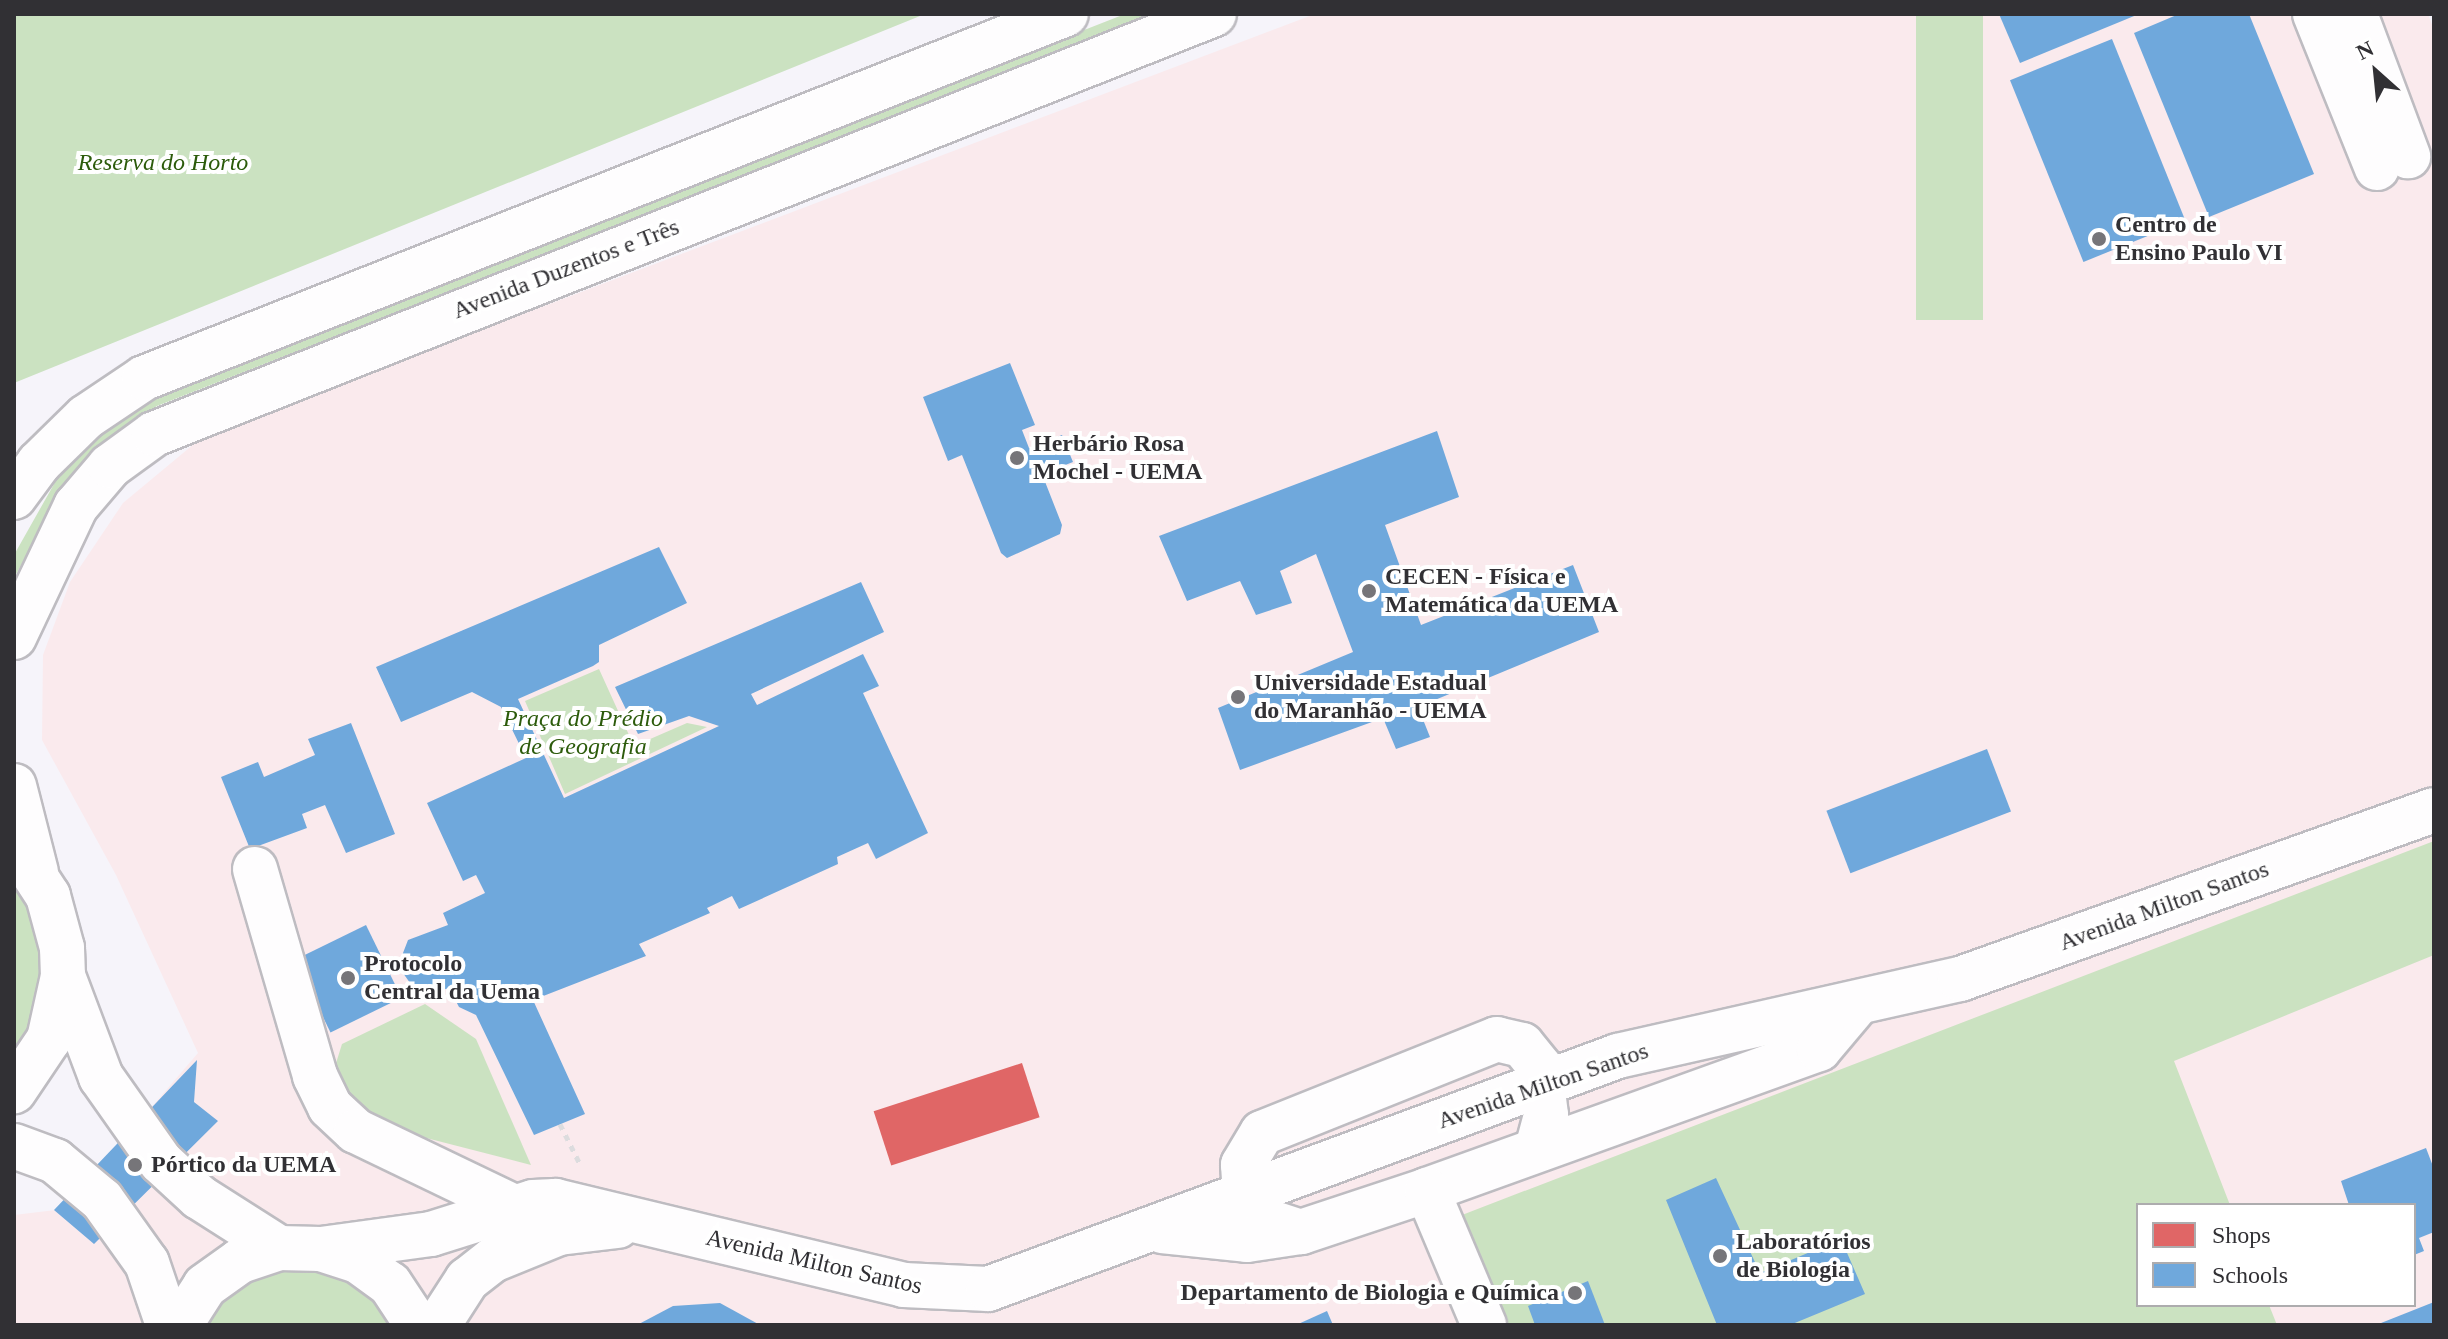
<!DOCTYPE html>
<html>
<head>
<meta charset="utf-8">
<style>
	body { margin:0 }
	#map { position:relative; width:2448px; height:1339px; overflow:hidden; background:#f6f4fa; font-family:Georgia,serif }
	div>[style] { position:absolute }
	.education>* { inset:0; background:#faeaed }
	.green>* { inset:0; background:#cbe2c1; transform-origin:0 0 }
	.shops>* { inset:0; background:#e06666; transform-origin:0 0 }
	.schools>* { inset:0; background:#6fa8dc; transform-origin:0 0 }
	.path>* { height:5px; margin-top:-2.5px; transform-origin:0; background:repeating-linear-gradient(90deg,#dcdcde 0 6px,transparent 0 12px) }
	.roads { filter:drop-shadow(2px 0 #bebcc1) drop-shadow(-2px 0 #bebcc1) drop-shadow(0 2px #bebcc1) drop-shadow(0 -2px #bebcc1) }
	.minor>* { height:44px; margin:-22px; padding:0 22px; transform-origin:22px; border-radius:22px; background:#fefdfe }
	.major>* { height:44px; margin:-22px; padding:0 22px; transform-origin:22px; border-radius:22px; background:#fefdfe }
	.dots>* { width:22px; height:22px; translate:-50% -50%; box-sizing:border-box; border:4px solid #fff; border-radius:50% }
	span { translate:-50% -50%; white-space:nowrap; text-align:center; line-height:1.15; -webkit-text-stroke:8px #fff; paint-order:stroke }
	.park-label { font-size:24px; color:#2c5b0b; font-style:italic }
	.poi-label { font-size:24px; color:#313034; font-weight:700 }
	.left { translate:0 -50%; text-align:left }
	.right { translate:-100% -50%; text-align:right }
	.street-label { font-size:24px; color:#313034 }
	.frame { position:absolute; inset:0; border:16px solid #313034; pointer-events:none }
	.legend { position:absolute; left:2136px; top:1203px; width:280px; height:104px; box-sizing:border-box; background:#fff; border:2px solid #adacae; margin:0; padding:10px 14px; list-style:none; font-size:24px; color:#313034 }
	.legend li { display:flex; align-items:center; gap:16px; height:40px }
	.legend b { width:40px; border:2px solid #adacae }
	.north { position:absolute; left:2336px; top:32px; width:80px; height:80px; -webkit-text-stroke:6px #fff; paint-order:stroke; rotate:333deg; font-size:22px; font-weight:700; line-height:32px; text-align:center; color:#313034 }
	.north::after { content:''; display:block; margin:auto; width:28px; height:36px; background:#313034; clip-path:polygon(50% 0,100% 100%,50% 72%,0 100%) }
</style>
</head>
<body>
<div id="map">
	<div class="education">
		<div style="clip-path:polygon(evenodd,1315px 14px,2428px 14px,2434px 30px,2434px 1325px,14px 1325px,14px 1215px,64px 1209px,198px 1053px,116px 875px,42px 740px,43px 655px,70px 582px,123px 503px,206px 434px,1315px 14px,2138px 1205px,2414px 1205px,2414px 1305px,2138px 1305px,2138px 1205px)"></div>
	</div>
	<div class="green">
		<div style="clip-path:polygon(14px 14px,925px 14px,14px 383px)"></div>
		<div style="clip-path:polygon(1125px 14px,1160px 14px,157px 406px,107px 441px,68px 480px,14px 578px,14px 555px,58px 477px,101px 434px,175px 387px)"></div>
		<div style="left:1916px;top:14px;width:67px;height:306px"></div>
		<div style="clip-path:polygon(599px 669px,634px 746px,687px 723px,707px 727px,565px 794px,525px 701px)"></div>
		<div style="clip-path:polygon(2434px 841px,2434px 955px,2174px 1061px,2230px 1205px,2138px 1205px,2138px 1305px,2269px 1305px,2277px 1325px,1508px 1325px,1462px 1215px)"></div>
		<div style="clip-path:polygon(14px 865px,41px 916px,43px 1002px,14px 1059px)"></div>
		<div style="clip-path:polygon(425px 1004px,476px 1039px,531px 1165px,321px 1111px,342px 1044px)"></div>
		<div style="clip-path:polygon(283px 1266px,317px 1266px,349px 1277px,377px 1298px,395px 1325px,200px 1325px,222px 1295px,250px 1275px)"></div>
	</div>
	<div class="shops">
		<div style="left:1022px;top:1063px;width:57px;height:156px;rotate:72deg"></div>
	</div>
	<div class="schools">
		<div style="clip-path:polygon(1999px 14px,2139px 14px,2020px 63px)"></div>
		<div style="clip-path:polygon(2179px 14px,2249px 14px,2314px 174px,2209px 217px,2134px 33px)"></div>
		<div style="left:2112px;top:39px;width:196px;height:110px;rotate:68deg"></div>
		<div style="clip-path:polygon(1010px 363px,1035px 425px,1022px 430px,1029px 448px,1062px 435px,1073px 462px,1042px 474px,1062px 525px,1060px 534px,1007px 558px,1001px 553px,962px 455px,948px 461px,923px 397px)"></div>
		<div style="clip-path:polygon(1437px 431px,1459px 497px,1385px 525px,1421px 625px,1573px 565px,1599px 632px,1418px 707px,1430px 737px,1396px 749px,1383px 718px,1240px 770px,1218px 708px,1353px 652px,1316px 554px,1280px 571px,1292px 603px,1256px 615px,1240px 581px,1187px 601px,1159px 536px)"></div>
		<div style="clip-path:polygon(659px 547px,687px 603px,599px 645px,599px 662px,593px 666px,518px 699px,564px 798px,719px 726px,689px 716px,638px 734px,615px 687px,861px 582px,884px 632px,751px 694px,757px 705px,863px 654px,879px 686px,863px 693px,928px 833px,876px 859px,868px 843px,837px 857px,838px 864px,739px 909px,732px 896px,707px 908px,710px 913px,639px 944px,646px 956px,533px 1000px,585px 1114px,534px 1135px,476px 1015px,459px 1007px,449px 988px,420px 997px,398px 966px,408px 940px,448px 925px,443px 913px,485px 893px,476px 875px,463px 881px,427px 803px,526px 758px,501px 707px,472px 692px,401px 722px,376px 667px)"></div>
		<div style="clip-path:polygon(351px 723px,395px 834px,346px 853px,325px 805px,302px 814px,307px 828px,250px 849px,221px 777px,258px 762px,264px 777px,315px 755px,308px 739px)"></div>
		<div style="left:1987px;top:749px;width:67px;height:172px;rotate:69deg"></div>
		<div style="left:366px;top:925px;width:81px;height:79px;rotate:64deg"></div>
		<div style="clip-path:polygon(197px 1060px,194px 1102px,218px 1121px,94px 1244px,54px 1210px)"></div>
		<div style="clip-path:polygon(2426px 1148px,2434px 1169px,2434px 1232px,2419px 1238px,2424px 1251px,2414px 1255px,2414px 1205px,2349px 1205px,2341px 1181px)"></div>
		<div style="clip-path:polygon(1716px 1178px,1760px 1273px,1841px 1239px,1865px 1294px,1790px 1325px,1717px 1325px,1666px 1200px)"></div>
		<div style="clip-path:polygon(1588px 1281px,1605px 1325px,1535px 1325px,1528px 1306px)"></div>
		<div style="clip-path:polygon(2434px 1302px,2434px 1325px,2376px 1325px)"></div>
		<div style="clip-path:polygon(720px 1303px,760px 1325px,637px 1325px,673px 1306px)"></div>
		<div style="clip-path:polygon(1327px 1311px,1333px 1325px,1296px 1325px)"></div>
	</div>
	<div class="path">
		<div style="left:560px;top:1124px;width:47px;rotate:63.4deg"></div>
	</div>
	<div class="roads">
		<div class="minor">
			<div style="left:2315px;top:14px;width:166px;rotate:68.1deg"></div>
			<div style="left:2355px;top:14px;width:152px;rotate:69.5deg"></div>
			<div style="left:255px;top:869px;width:216px;rotate:73.8deg"></div>
			<div style="left:315px;top:1076px;width:34px;rotate:64deg"></div>
			<div style="left:330px;top:1107px;width:35px;rotate:43deg"></div>
			<div style="left:356px;top:1131px;width:175px;rotate:25.7deg"></div>
			<div style="left:63px;top:976px;width:108px;rotate:69.4deg"></div>
			<div style="left:101px;top:1077px;width:104px;rotate:54.8deg"></div>
			<div style="left:161px;top:1162px;width:52px;rotate:42.6deg"></div>
			<div style="left:199px;top:1197px;width:95px;rotate:32.5deg"></div>
			<div style="left:14px;top:1146px;width:44px;rotate:20.1deg"></div>
			<div style="left:55px;top:1161px;width:61px;rotate:39.7deg"></div>
			<div style="left:102px;top:1200px;width:77px;rotate:54.5deg"></div>
			<div style="left:147px;top:1263px;width:65px;rotate:71.3deg"></div>
			<div style="left:1537px;top:1149px;width:35px;rotate:-75deg"></div>
			<div style="left:1546px;top:1115px;width:48px;rotate:-97.1deg"></div>
			<div style="left:1540px;top:1067px;width:28px;rotate:-129deg"></div>
			<div style="left:1522px;top:1045px;width:26px;rotate:-167deg"></div>
			<div style="left:1497px;top:1039px;width:253px;rotate:158.2deg"></div>
			<div style="left:1262px;top:1133px;width:37px;rotate:121deg"></div>
			<div style="left:1243px;top:1165px;width:30px;rotate:86deg"></div>
			<div style="left:1245px;top:1195px;width:34px;rotate:50deg"></div>
			<div style="left:1267px;top:1221px;width:36px;rotate:18deg"></div>
			<div style="left:1301px;top:1232px;width:133px;rotate:-18.4deg"></div>
			<div style="left:1427px;top:1190px;width:417px;rotate:-19.8deg"></div>
			<div style="left:1819px;top:1049px;width:57px;rotate:-49.9deg"></div>
			<div style="left:1427px;top:1190px;width:147px;rotate:67.1deg"></div>
			<div style="left:1162px;top:1231px;width:85px;rotate:6deg"></div>
			<div style="left:1247px;top:1240px;width:54px;rotate:-8.6deg"></div>
			<div style="left:321px;top:1249px;width:111px;rotate:-7.8deg"></div>
			<div style="left:431px;top:1234px;width:107px;rotate:-17.4deg"></div>
			<div style="left:533px;top:1202px;width:22px;rotate:-3deg"></div>
			<div style="left:555px;top:1201px;width:359px;rotate:13.5deg"></div>
			<div style="left:904px;top:1285px;width:84px;rotate:2.7deg"></div>
			<div style="left:988px;top:1289px;width:672px;rotate:-20.3deg"></div>
			<div style="left:1618px;top:1056px;width:351px;rotate:-12.7deg"></div>
			<div style="left:1960px;top:979px;width:503px;rotate:-19.62deg"></div>
			<div style="left:180px;top:1325px;width:46px;rotate:-57.3deg"></div>
			<div style="left:205px;top:1286px;width:43px;rotate:-35.5deg"></div>
			<div style="left:240px;top:1261px;width:41px;rotate:-18.4deg"></div>
			<div style="left:279px;top:1248px;width:42px;rotate:1.4deg"></div>
			<div style="left:321px;top:1249px;width:39px;rotate:18deg"></div>
			<div style="left:358px;top:1261px;width:39px;rotate:36deg"></div>
			<div style="left:390px;top:1284px;width:49px;rotate:56.6deg"></div>
			<div style="left:438px;top:1325px;width:54px;rotate:-57.2deg"></div>
			<div style="left:467px;top:1280px;width:33px;rotate:-38deg"></div>
			<div style="left:493px;top:1260px;width:71px;rotate:-22.2deg"></div>
			<div style="left:559px;top:1233px;width:59px;rotate:-6.8deg"></div>
		</div>
		<div class="major">
			<div style="left:14px;top:497px;width:42px;rotate:-53.7deg"></div>
			<div style="left:39px;top:463px;width:66px;rotate:-44.4deg"></div>
			<div style="left:86px;top:417px;width:70px;rotate:-33.9deg"></div>
			<div style="left:144px;top:378px;width:991px;rotate:-21.54deg"></div>
			<div style="left:14px;top:637px;width:145px;rotate:-64.7deg"></div>
			<div style="left:76px;top:506px;width:52px;rotate:-49.6deg"></div>
			<div style="left:110px;top:466px;width:54px;rotate:-36deg"></div>
			<div style="left:154px;top:434px;width:1140px;rotate:-21.61deg"></div>
			<div style="left:14px;top:786px;width:89px;rotate:75.7deg"></div>
			<div style="left:14px;top:844px;width:62px;rotate:56.8deg"></div>
			<div style="left:48px;top:896px;width:54px;rotate:74.9deg"></div>
			<div style="left:62px;top:948px;width:28px;rotate:88deg"></div>
			<div style="left:63px;top:976px;width:65px;rotate:102.5deg"></div>
			<div style="left:49px;top:1039px;width:63px;rotate:123.9deg"></div>
		</div>
	</div>
	<div class="dots">
		<div style="left:2099px;top:239px;background:#767579"></div>
		<div style="left:1017px;top:458px;background:#767579"></div>
		<div style="left:1369px;top:591px;background:#767579"></div>
		<div style="left:1238px;top:697px;background:#767579"></div>
		<div style="left:348px;top:978px;background:#767579"></div>
		<div style="left:135px;top:1165px;background:#767579"></div>
		<div style="left:1720px;top:1256px;background:#767579"></div>
		<div style="left:1575px;top:1293px;background:#767579"></div>
	</div>
	<div class="park-label">
		<span style="left:163px;top:163px">Reserva do Horto</span>
		<span style="left:583px;top:733px">Praça do Prédio<br>de Geografia</span>
	</div>
	<div class="poi-label">
		<span class="left" style="left:2115px;top:239px">Centro de<br>Ensino Paulo VI</span>
		<span class="left" style="left:1033px;top:458px">Herbário Rosa<br>Mochel - UEMA</span>
		<span class="left" style="left:1385px;top:591px">CECEN - Física e<br>Matemática da UEMA</span>
		<span class="left" style="left:1254px;top:697px">Universidade Estadual<br>do Maranhão - UEMA</span>
		<span class="left" style="left:364px;top:978px">Protocolo<br>Central da Uema</span>
		<span class="left" style="left:151px;top:1165px">Pórtico da UEMA</span>
		<span class="left" style="left:1736px;top:1256px">Laboratórios<br>de Biologia</span>
		<span class="right" style="left:1559px;top:1293px">Departamento de Biologia e Química</span>
	</div>
	<div class="street-label">
		<span style="left:566px;top:269px;rotate:-21deg">Avenida Duzentos e Três</span>
		<span style="left:2164px;top:906px;rotate:-20deg">Avenida Milton Santos</span>
		<span style="left:1543px;top:1086px;rotate:-19deg">Avenida Milton Santos</span>
		<span style="left:814px;top:1262px;rotate:13deg">Avenida Milton Santos</span>
	</div>
	<div class="frame"></div>
	<ul class="legend">
	<li><b style="height:22px;background:#e06666"></b>Shops</li>
	<li><b style="height:22px;background:#6fa8dc"></b>Schools</li>
	</ul>
	<div class="north">N</div>
</div>
</body>
</html>
